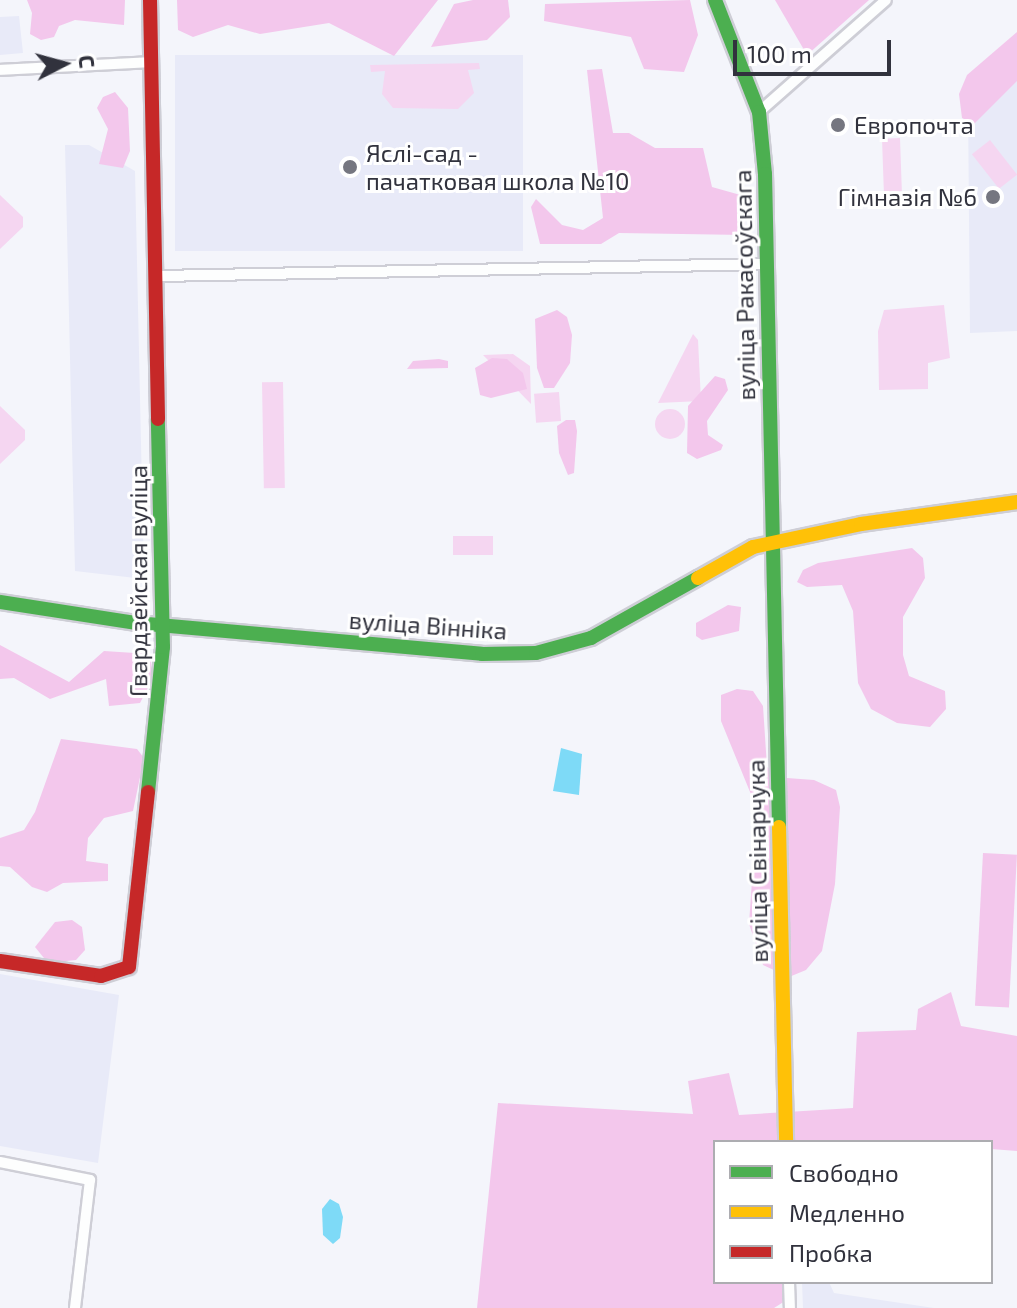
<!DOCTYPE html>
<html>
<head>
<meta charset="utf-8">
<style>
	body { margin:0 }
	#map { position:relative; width:1017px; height:1308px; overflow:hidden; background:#f4f5fb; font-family:"Exo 2",sans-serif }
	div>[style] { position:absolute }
	.built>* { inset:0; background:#e8eaf8; transform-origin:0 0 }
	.green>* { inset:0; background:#f5d6f1; transform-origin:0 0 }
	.round { border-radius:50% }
	.forest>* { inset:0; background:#f3c7ec; transform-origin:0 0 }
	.water>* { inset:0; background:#7edaf7 }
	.roads { filter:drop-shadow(2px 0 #ceced6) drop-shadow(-2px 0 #ceced6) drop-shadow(0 2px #ceced6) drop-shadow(0 -2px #ceced6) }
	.street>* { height:10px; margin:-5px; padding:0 5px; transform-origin:5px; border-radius:5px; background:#fdfefe }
	.fast>* { height:14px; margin:-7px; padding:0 7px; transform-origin:7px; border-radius:7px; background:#4caf50 }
	.slow>* { height:14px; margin:-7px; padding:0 7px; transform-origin:7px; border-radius:7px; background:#ffc107 }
	.jam>* { height:14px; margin:-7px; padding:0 7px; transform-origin:7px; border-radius:7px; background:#c62828 }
	.dots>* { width:22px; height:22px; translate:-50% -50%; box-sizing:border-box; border:4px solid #fff; border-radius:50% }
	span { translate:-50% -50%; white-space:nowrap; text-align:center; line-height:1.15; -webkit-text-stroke:6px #fff; paint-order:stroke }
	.poi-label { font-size:24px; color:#31323d }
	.left { translate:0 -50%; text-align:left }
	.right { translate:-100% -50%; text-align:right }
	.street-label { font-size:24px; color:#31323d }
	.legend { position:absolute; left:713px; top:1140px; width:280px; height:144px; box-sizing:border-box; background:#fff; border:2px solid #adadb1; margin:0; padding:10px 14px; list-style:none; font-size:24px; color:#31323d }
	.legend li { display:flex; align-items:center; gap:16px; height:40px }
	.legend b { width:40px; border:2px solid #adadb1 }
	.north { position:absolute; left:24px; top:24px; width:80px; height:80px; -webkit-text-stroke:6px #fff; paint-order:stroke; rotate:84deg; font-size:22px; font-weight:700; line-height:32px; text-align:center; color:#31323d }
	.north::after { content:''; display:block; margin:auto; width:28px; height:36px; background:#31323d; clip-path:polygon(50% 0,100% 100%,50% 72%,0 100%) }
	.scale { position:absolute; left:733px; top:40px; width:158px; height:36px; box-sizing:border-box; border:4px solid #31323d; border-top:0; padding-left:10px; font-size:24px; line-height:28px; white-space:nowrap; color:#31323d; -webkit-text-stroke:6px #fff; paint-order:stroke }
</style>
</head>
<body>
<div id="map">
	<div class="built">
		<div style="clip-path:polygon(19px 16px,23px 53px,0 55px,0 17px)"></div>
		<div style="left:175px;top:55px;width:348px;height:196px"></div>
		<div style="clip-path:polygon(1017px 58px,1017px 331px,970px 333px,968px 101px)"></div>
		<div style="clip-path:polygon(65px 145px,89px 145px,135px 171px,144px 579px,75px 571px)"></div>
		<div style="clip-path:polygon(0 974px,119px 995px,98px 1163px,0 1146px)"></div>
		<div style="clip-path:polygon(802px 1282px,829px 1282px,834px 1293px,934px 1308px,803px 1308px)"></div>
	</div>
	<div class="green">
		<div style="clip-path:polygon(479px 63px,480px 69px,468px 70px,474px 93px,458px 109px,393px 108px,382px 94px,385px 71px,371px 72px,370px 65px)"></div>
		<div style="left:900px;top:138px;width:53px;height:18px;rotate:88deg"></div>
		<div style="left:990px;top:140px;width:44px;height:23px;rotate:52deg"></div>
		<div style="clip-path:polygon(0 195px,23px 217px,23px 227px,0 249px)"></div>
		<div style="clip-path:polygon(944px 305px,950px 358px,928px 363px,928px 389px,879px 390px,878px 331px,884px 310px)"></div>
		<div style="clip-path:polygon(693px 334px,698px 340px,701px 401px,658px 403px)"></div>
		<div style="clip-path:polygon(513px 354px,530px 366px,531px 404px,483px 355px)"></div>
		<div style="left:283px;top:382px;width:106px;height:21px;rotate:89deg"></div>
		<div style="left:559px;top:392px;width:29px;height:25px;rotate:86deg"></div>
		<div style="clip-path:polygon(0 406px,25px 430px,25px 440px,0 464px)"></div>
		<div class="round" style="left:655px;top:409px;width:30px;height:30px"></div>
		<div style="left:493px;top:536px;width:19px;height:40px;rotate:90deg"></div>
	</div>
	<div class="forest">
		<div style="clip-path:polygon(27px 0,125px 0,124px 25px,75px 20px,59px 26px,54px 37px,41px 40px,30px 34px,32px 13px)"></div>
		<div style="clip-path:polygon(177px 0,438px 0,394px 56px,329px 23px,260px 34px,228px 25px,193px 37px,178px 30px)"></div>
		<div style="clip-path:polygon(473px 0,508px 0,510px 17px,487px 40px,431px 47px,454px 4px)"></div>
		<div style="clip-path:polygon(690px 0,698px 35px,684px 72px,644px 69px,631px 37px,544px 21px,545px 4px)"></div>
		<div style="clip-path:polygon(775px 0,869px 0,807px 55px)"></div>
		<div style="clip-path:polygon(1017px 32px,1017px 81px,974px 124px,962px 118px,959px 94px,967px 75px)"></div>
		<div style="clip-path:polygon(602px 69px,613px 133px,629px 133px,655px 148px,703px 148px,712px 187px,744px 196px,745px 235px,619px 233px,601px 244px,540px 244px,531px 207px,536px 199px,562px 225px,583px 230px,603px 218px,587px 70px)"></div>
		<div style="clip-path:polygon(115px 92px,128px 108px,130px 151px,123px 168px,99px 164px,108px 129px,97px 108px,103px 97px)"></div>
		<div style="clip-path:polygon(557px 310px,567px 317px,572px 335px,570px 363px,554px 388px,544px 388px,537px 368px,535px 319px)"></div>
		<div style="clip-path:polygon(492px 358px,507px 359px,523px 373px,527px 389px,491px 398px,480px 395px,475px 368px)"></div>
		<div style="clip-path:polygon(439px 359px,448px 361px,448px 368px,407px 369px,413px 361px)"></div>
		<div style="clip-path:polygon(715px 376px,725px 379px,728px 390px,707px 421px,708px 435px,723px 445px,721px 450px,697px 459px,687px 453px,688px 406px)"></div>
		<div style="clip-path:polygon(566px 420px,575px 420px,577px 431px,574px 473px,568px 475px,559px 453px,557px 426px)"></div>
		<div style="clip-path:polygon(912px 548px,923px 558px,925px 578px,903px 617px,903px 655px,909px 676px,945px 691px,946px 709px,930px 727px,897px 723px,871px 709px,858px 683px,853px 611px,842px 585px,807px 587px,797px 582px,803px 570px,818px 563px)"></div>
		<div style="clip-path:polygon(728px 605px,741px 607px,739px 631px,702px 640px,696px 636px,696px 623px)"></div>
		<div style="clip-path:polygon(0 645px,69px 682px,104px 651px,150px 654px,153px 678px,140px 703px,109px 706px,106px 679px,50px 699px,14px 678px,0 679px)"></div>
		<div style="clip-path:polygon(737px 689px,753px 691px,763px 706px,767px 767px,787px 778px,814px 780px,836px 790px,840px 807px,835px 884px,822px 951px,806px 970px,789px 977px,763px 965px,749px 924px,757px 809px,721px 721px,721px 695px)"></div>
		<div style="clip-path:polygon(61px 739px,137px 749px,144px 758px,133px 811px,104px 818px,88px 838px,86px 861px,108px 864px,108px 881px,63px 883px,47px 892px,32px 887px,10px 867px,0 866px,0 838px,24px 830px,35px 812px)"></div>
		<div style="left:983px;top:853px;width:34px;height:153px;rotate:3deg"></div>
		<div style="clip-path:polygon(72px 920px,82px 927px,85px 950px,76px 960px,48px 963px,35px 947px,55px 922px)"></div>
		<div style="clip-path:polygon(951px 992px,961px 1026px,1017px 1036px,1017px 1151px,991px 1149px,991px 1142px,715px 1142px,715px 1282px,788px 1282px,785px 1301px,774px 1308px,477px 1308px,498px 1103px,693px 1114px,688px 1081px,729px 1073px,739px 1115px,853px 1108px,857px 1032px,916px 1030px,918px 1009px)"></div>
	</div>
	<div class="water">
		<div style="clip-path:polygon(561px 748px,582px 754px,579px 795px,553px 791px)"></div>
		<div style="clip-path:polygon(330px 1199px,339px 1204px,343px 1217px,340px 1238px,333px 1244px,323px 1235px,322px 1209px)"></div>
	</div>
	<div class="roads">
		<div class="street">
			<div style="left:0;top:70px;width:153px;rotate:-3deg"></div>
			<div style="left:759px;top:112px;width:169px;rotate:-41.4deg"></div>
			<div style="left:159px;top:276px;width:608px;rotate:-1.13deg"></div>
			<div style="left:0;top:1162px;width:92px;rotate:11.3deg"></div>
			<div style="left:90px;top:1180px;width:129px;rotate:96.7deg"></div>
			<div style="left:789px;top:1282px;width:26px;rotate:88deg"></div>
		</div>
		<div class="fast">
			<div style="left:715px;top:0;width:120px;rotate:68.6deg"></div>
			<div style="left:759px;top:112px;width:62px;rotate:84.5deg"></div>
			<div style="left:765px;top:174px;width:653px;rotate:88.77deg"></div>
			<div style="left:0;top:602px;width:138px;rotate:8.8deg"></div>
			<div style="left:136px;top:623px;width:347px;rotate:5.1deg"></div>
			<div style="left:482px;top:654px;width:54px;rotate:-1.1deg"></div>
			<div style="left:536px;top:653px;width:57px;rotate:-15.3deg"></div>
			<div style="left:591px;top:638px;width:123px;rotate:-29.3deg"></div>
			<div style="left:148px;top:792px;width:146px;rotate:-84.1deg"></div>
			<div style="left:163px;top:647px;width:228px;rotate:-91.3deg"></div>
		</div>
		<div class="slow">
			<div style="left:698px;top:578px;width:63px;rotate:-29.4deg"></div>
			<div style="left:753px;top:547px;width:110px;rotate:-12deg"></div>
			<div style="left:861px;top:524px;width:158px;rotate:-8deg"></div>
			<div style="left:779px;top:827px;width:315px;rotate:88.7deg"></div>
		</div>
		<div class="jam">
			<div style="left:150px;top:0;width:419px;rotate:88.9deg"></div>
			<div style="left:0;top:961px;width:102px;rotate:8.4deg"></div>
			<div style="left:101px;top:976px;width:29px;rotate:-18deg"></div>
			<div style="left:129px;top:967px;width:176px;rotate:-83.8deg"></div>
		</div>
	</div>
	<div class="dots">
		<div style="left:838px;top:125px;background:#757680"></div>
		<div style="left:350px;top:167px;background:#757680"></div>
		<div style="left:993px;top:197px;background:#757680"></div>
	</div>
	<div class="poi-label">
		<span class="left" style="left:854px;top:125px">Европочта</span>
		<span class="left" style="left:366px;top:167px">Яслі-сад -<br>пачатковая школа №10</span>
		<span class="right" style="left:977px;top:197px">Гімназія №6</span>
	</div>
	<div class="street-label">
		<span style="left:744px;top:285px;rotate:-91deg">вуліца Ракасоўскага</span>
		<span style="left:138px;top:581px;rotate:-90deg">Гвардзейская вуліца</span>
		<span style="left:428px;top:625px;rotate:4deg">вуліца Вінніка</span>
		<span style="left:757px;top:861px;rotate:-91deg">вуліца Свінарчука</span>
	</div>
	<ul class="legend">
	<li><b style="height:10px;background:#4caf50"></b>Свободно</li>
	<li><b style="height:10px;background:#ffc107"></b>Медленно</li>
	<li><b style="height:10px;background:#c62828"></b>Пробка</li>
	</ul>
	<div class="north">С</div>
	<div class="scale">100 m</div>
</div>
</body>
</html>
